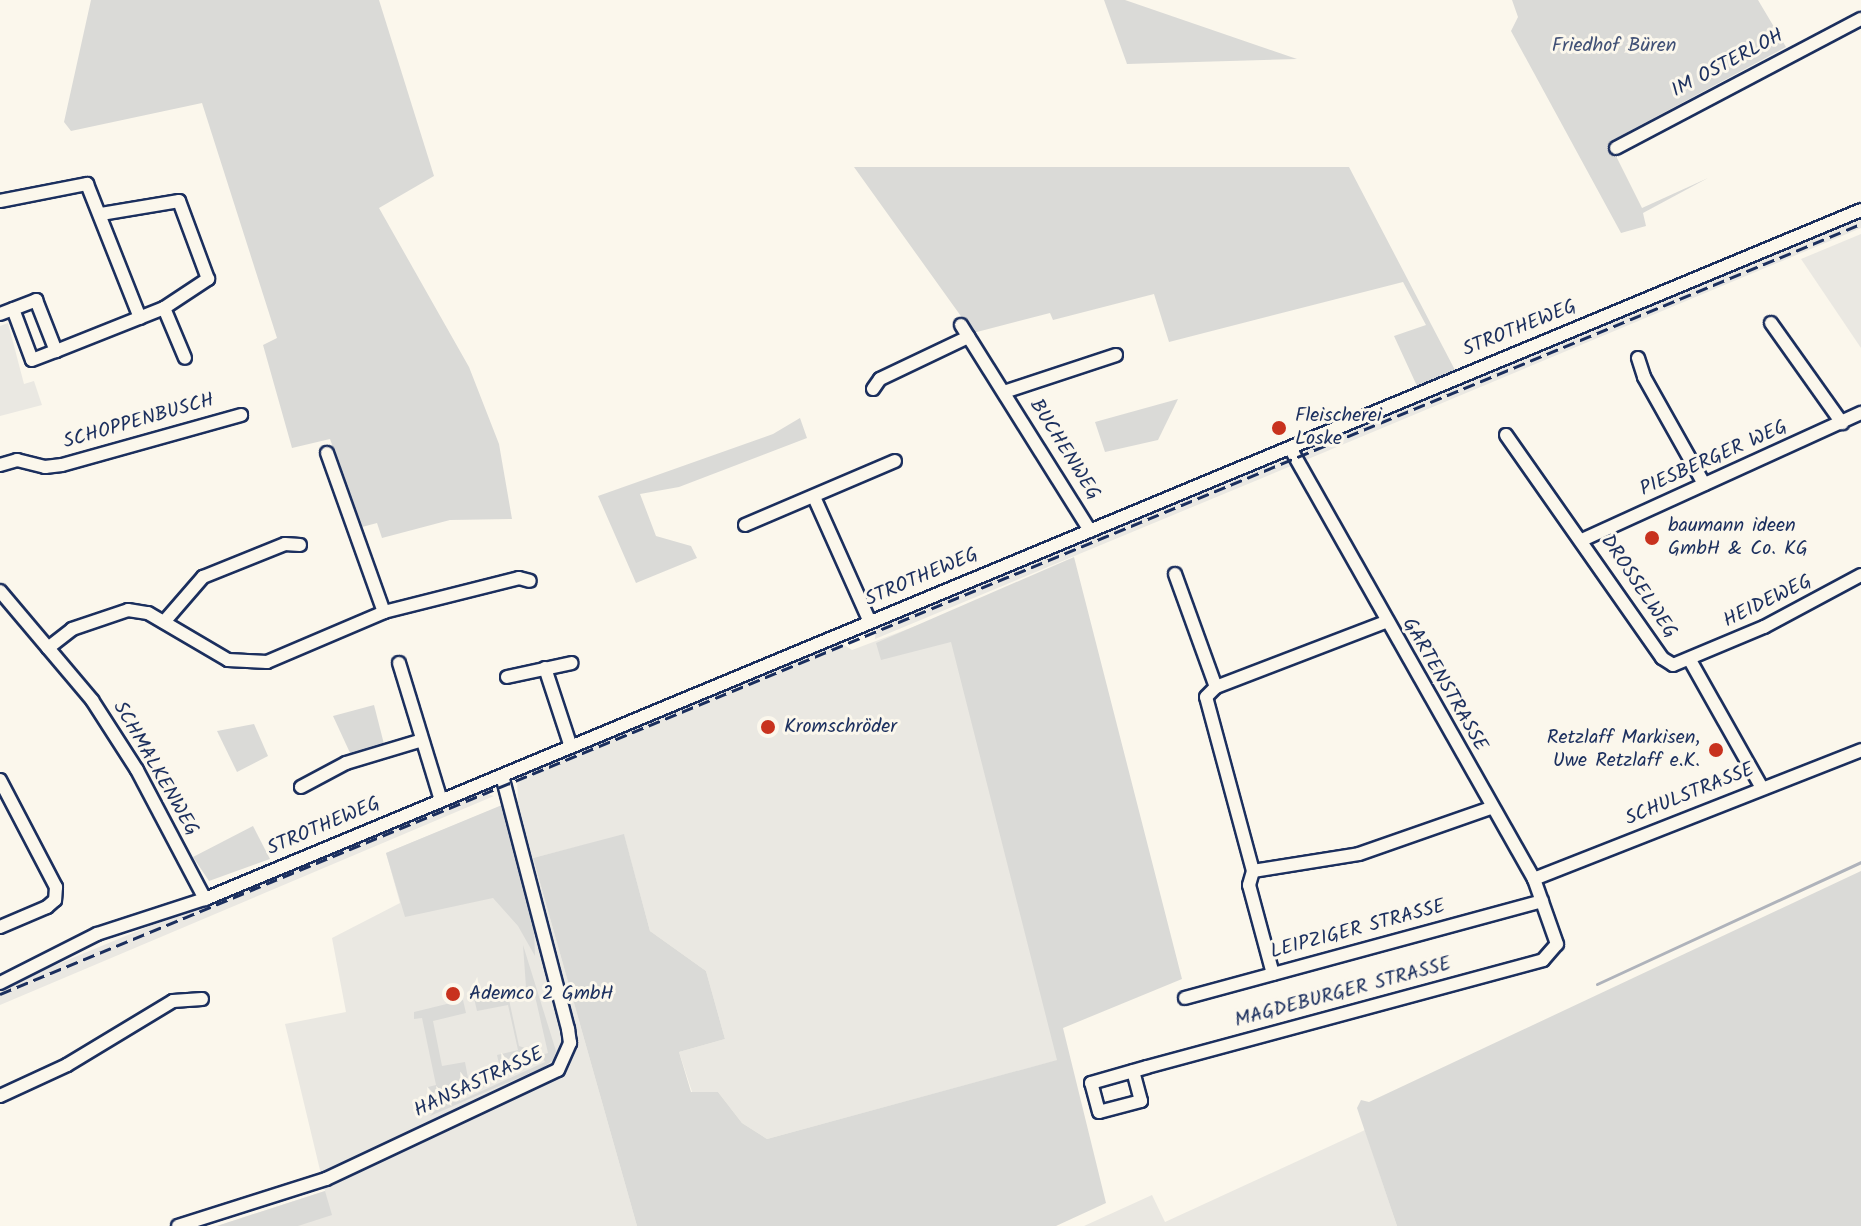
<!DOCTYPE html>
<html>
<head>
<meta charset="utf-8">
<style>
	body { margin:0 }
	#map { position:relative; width:1861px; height:1226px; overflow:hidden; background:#fbf7ec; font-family:Kalam,sans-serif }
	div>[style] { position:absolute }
	.built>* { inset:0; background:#eae8e2 }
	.green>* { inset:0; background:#dadad7 }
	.stream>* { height:3px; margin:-1.5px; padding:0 1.5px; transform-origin:1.5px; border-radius:1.5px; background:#afb3bb }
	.roads { filter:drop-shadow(2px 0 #1b2f5e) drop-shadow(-2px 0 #1b2f5e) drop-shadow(0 2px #1b2f5e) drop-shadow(0 -2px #1b2f5e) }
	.minor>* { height:12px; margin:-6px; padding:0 6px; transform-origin:6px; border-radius:6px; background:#fbf7ec }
	.rail>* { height:3px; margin-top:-1.5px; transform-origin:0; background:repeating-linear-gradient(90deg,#1b2f5e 0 12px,transparent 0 18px) }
	.dots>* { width:22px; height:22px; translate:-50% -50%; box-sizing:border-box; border:4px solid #fbf7ec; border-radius:50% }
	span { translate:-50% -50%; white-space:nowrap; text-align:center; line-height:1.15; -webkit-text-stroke:6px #fbf7ec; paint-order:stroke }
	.park-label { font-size:20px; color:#415176 }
	.street-label { font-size:20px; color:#1b2f5e }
	.poi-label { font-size:20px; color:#1b2f5e }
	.left { translate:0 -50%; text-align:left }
	.right { translate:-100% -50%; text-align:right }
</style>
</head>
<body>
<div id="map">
	<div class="built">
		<div style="clip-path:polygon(1861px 218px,1861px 228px,1301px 462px,1306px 448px)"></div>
		<div style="clip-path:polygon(1861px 234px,1861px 348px,1801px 259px)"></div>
		<div style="clip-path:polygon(8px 323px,24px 384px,34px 381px,42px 405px,0 416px,0 326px)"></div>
		<div style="clip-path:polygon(1285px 459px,1291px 466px,875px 639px,876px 625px)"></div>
		<div style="clip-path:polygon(945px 615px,1058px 1060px,767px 1139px,742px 1123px,718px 1092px,692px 1092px,679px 1052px,725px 1039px,706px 971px,650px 931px,624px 835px,533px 858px,637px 1226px,217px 1226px,325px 1191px,285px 1024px,346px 1012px,332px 938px,400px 903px,386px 853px,518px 799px,517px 781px,528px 769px,838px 641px,852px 650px)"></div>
		<div style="clip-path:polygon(476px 791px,494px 796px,0 1005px,0 988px)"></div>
		<div style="clip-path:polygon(1365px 1130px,1397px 1226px,1084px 1226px,1152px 1195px,1165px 1222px)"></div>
	</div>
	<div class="green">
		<div style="clip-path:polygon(91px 0,379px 0,434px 176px,379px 208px,469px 367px,499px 444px,512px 519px,450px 520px,382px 538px,377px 523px,362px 527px,330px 439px,292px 448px,263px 345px,277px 338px,202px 103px,71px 131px,64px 122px)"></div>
		<div style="clip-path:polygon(1104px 0,1125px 0,1297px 59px,1127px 64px)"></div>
		<div style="clip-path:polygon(1512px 0,1758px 0,1786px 47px,1609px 142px,1642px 208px,1708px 178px,1643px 213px,1646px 226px,1621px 233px,1511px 31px,1518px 17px)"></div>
		<div style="clip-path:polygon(854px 167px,1349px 167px,1455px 370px,1417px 386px,1394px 336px,1426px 325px,1403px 282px,1169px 342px,1154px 294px,1053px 320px,1050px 313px,973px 333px)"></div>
		<div style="clip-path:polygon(1178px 399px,1158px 440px,1105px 452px,1095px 422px)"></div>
		<div style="clip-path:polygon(800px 418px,807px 438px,679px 487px,640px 494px,656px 536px,691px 546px,697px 558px,636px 583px,598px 496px,773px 434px)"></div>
		<div style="clip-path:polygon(1074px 557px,1182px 979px,1063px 1028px,1106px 1203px,1056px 1226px,637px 1226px,533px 858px,624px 834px,650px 931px,706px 971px,725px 1039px,679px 1052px,691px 1092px,718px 1092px,742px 1123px,767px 1139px,1057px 1060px,951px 642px,881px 660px,876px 643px)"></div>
		<div style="clip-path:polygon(374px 705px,384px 744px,351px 755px,333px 716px)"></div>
		<div style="clip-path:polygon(254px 724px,268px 756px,237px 772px,217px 731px)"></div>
		<div style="clip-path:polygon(502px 805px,534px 929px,535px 956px,518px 926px,493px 898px,405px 917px,386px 853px)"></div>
		<div style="clip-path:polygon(253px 826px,270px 859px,209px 881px,193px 857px)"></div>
		<div style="clip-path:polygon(1861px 871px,1861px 1226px,1397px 1226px,1357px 1108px,1361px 1100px,1369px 1102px)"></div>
		<div style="clip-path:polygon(523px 945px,556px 1051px,553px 1060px,544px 1067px,430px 1116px,446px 1099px,457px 1095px,460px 1101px,545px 1062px,541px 1055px,548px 1053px,533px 987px,526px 987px)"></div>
		<div style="clip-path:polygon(515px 989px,508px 995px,519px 1046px,528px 1049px,499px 1064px,497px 1055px,518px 1050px,508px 1005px,477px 1011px,474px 998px)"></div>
		<div style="clip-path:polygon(463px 1000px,466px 1013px,433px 1021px,442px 1066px,465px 1062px,468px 1078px,433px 1093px,428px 1087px,436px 1085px,422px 1018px,414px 1019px,414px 1012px)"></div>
		<div style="clip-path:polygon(325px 1191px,332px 1215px,298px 1226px,217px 1226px)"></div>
	</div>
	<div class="stream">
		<div style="left:1597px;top:984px;width:291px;rotate:-24.8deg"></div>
	</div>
	<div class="roads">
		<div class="minor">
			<div style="left:1616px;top:148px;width:277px;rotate:-27.8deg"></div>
			<div style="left:0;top:201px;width:89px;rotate:-11.1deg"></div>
			<div style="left:87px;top:184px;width:144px;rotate:68.4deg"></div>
			<div style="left:164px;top:308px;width:54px;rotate:67.2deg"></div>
			<div style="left:13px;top:309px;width:54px;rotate:69.6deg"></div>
			<div style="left:32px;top:360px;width:26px;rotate:-21deg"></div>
			<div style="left:0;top:314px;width:39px;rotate:-21deg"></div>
			<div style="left:36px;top:300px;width:55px;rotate:68.6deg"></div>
			<div style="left:56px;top:351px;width:116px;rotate:-21.7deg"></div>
			<div style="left:164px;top:308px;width:53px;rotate:-33.4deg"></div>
			<div style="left:208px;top:279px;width:83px;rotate:-110.4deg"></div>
			<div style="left:179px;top:201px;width:79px;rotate:170.5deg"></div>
			<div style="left:1771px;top:323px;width:123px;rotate:54.6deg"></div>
			<div style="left:961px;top:325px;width:243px;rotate:57.9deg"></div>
			<div style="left:1638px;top:358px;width:20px;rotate:72deg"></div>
			<div style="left:1644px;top:377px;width:123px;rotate:60.7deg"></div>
			<div style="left:873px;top:389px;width:12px;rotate:-55deg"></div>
			<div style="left:880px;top:379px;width:98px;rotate:-25.5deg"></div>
			<div style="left:1004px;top:392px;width:118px;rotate:-18.3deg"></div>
			<div style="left:1506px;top:435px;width:272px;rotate:55deg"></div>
			<div style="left:1662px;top:658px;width:13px;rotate:32deg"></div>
			<div style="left:1673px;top:665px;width:99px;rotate:-22.7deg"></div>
			<div style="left:1764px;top:627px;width:110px;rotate:-28.2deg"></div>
			<div style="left:327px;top:453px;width:169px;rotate:70.3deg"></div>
			<div style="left:0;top:465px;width:18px;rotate:-16deg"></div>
			<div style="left:17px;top:460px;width:29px;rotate:14deg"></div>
			<div style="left:45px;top:467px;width:17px;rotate:-7deg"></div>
			<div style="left:62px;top:465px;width:186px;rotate:-15.6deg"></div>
			<div style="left:814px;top:497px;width:137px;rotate:65.9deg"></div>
			<div style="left:745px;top:525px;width:163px;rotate:-23.1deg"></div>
			<div style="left:1582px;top:540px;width:307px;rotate:-24.5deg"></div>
			<div style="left:1175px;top:574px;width:120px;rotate:70.1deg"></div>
			<div style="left:0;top:591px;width:143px;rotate:49.8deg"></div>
			<div style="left:92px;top:700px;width:83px;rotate:57.3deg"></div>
			<div style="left:137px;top:770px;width:146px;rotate:62.2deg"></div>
			<div style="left:164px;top:622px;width:60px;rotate:-49.1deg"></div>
			<div style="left:203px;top:577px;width:88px;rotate:-21.9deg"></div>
			<div style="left:285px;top:544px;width:15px;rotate:4deg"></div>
			<div style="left:48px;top:648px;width:31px;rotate:-38deg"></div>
			<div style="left:72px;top:629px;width:59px;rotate:-18.7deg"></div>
			<div style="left:128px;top:610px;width:20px;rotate:9deg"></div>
			<div style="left:148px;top:613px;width:93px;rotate:30.4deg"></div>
			<div style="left:228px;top:660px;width:39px;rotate:3deg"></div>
			<div style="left:267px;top:662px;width:127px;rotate:-23.1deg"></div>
			<div style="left:384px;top:612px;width:139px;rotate:-14.1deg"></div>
			<div style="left:519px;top:578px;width:11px;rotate:15deg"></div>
			<div style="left:1691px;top:662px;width:145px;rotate:60.6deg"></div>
			<div style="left:399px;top:663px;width:143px;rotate:73deg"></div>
			<div style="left:545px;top:668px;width:83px;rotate:71.8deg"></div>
			<div style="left:507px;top:677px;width:66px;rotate:-12.2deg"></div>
			<div style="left:0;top:780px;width:121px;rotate:62.4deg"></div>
			<div style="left:56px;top:887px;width:13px;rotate:94deg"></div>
			<div style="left:55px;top:900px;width:11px;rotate:139deg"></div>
			<div style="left:47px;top:907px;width:51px;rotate:156.9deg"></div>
			<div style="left:301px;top:787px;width:51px;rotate:-28.1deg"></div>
			<div style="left:346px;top:763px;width:79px;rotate:-16.8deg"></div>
			<div style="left:1253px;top:871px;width:107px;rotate:-9.1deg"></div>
			<div style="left:1359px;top:854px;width:139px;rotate:-19.3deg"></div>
			<div style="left:1534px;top:879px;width:352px;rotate:-21.5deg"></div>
			<div style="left:1273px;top:974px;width:92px;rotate:-105.1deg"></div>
			<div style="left:1249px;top:885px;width:15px;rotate:-74deg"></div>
			<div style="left:1253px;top:871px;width:180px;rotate:-105.1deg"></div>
			<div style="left:1206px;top:697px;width:14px;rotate:-45deg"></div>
			<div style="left:1216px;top:687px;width:181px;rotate:-21deg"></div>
			<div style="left:0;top:983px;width:109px;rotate:-26.8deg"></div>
			<div style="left:97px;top:934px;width:114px;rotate:-18deg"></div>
			<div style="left:205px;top:899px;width:1794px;rotate:-22.59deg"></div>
			<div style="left:1185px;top:998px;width:370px;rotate:-15.2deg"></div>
			<div style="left:1133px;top:1071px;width:31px;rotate:75deg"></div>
			<div style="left:1141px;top:1101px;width:43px;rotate:165.3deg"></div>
			<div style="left:1099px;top:1112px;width:30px;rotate:-105deg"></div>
			<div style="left:1091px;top:1083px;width:58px;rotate:-15.9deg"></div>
			<div style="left:1147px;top:1067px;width:410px;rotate:-15.1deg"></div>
			<div style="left:1543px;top:960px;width:21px;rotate:-49deg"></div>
			<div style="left:1557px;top:944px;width:69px;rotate:-109.5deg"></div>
			<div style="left:1534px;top:879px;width:495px;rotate:-119.5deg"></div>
			<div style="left:0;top:1096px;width:74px;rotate:-24.8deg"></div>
			<div style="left:67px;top:1065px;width:124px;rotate:-31.1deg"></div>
			<div style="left:173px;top:1001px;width:29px;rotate:-4deg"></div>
			<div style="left:178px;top:1226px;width:155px;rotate:-17.6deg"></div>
			<div style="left:326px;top:1179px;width:256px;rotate:-25.2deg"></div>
			<div style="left:558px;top:1070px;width:30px;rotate:-66deg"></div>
			<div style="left:570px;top:1043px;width:14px;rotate:-98deg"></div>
			<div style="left:568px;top:1029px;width:261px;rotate:-104.6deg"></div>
		</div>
	</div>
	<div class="rail">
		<div style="left:0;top:994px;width:2014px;rotate:-22.48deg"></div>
	</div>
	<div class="dots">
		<div style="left:1279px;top:428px;background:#c8321e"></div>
		<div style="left:1652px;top:538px;background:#c8321e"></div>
		<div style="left:768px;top:727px;background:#c8321e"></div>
		<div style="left:1716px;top:750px;background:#c8321e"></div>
		<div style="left:453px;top:994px;background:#c8321e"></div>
	</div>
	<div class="park-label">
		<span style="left:1614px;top:46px">Friedhof Büren</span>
	</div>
	<div class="street-label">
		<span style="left:1728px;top:64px;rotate:-28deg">IM OSTERLOH</span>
		<span style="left:1520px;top:329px;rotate:-22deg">STROTHEWEG</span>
		<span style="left:139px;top:422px;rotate:-16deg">SCHOPPENBUSCH</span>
		<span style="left:1064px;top:450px;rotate:58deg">BUCHENWEG</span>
		<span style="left:1714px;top:459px;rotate:-24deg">PIESBERGER WEG</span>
		<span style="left:922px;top:578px;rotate:-23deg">STROTHEWEG</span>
		<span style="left:1638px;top:587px;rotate:56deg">DROSSELWEG</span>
		<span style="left:1768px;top:602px;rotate:-26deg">HEIDEWEG</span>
		<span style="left:1444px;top:685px;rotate:60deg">GARTENSTRASSE</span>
		<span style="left:155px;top:769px;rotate:60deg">SCHMALKENWEG</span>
		<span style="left:1690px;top:795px;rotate:-22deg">SCHULSTRASSE</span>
		<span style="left:324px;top:827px;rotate:-23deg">STROTHEWEG</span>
		<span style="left:1358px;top:930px;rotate:-15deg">LEIPZIGER STRASSE</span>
		<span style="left:1343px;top:993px;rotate:-15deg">MAGDEBURGER STRASSE</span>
		<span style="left:479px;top:1083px;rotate:-25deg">HANSASTRASSE</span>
	</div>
	<div class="poi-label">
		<span class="left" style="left:1295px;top:428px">Fleischerei<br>Loske</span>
		<span class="left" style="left:1668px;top:538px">baumann ideen<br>GmbH &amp; Co. KG</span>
		<span class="left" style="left:784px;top:727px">Kromschröder</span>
		<span class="right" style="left:1700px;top:750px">Retzlaff Markisen,<br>Uwe Retzlaff e.K.</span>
		<span class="left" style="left:469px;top:994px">Ademco 2 GmbH</span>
	</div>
</div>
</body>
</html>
